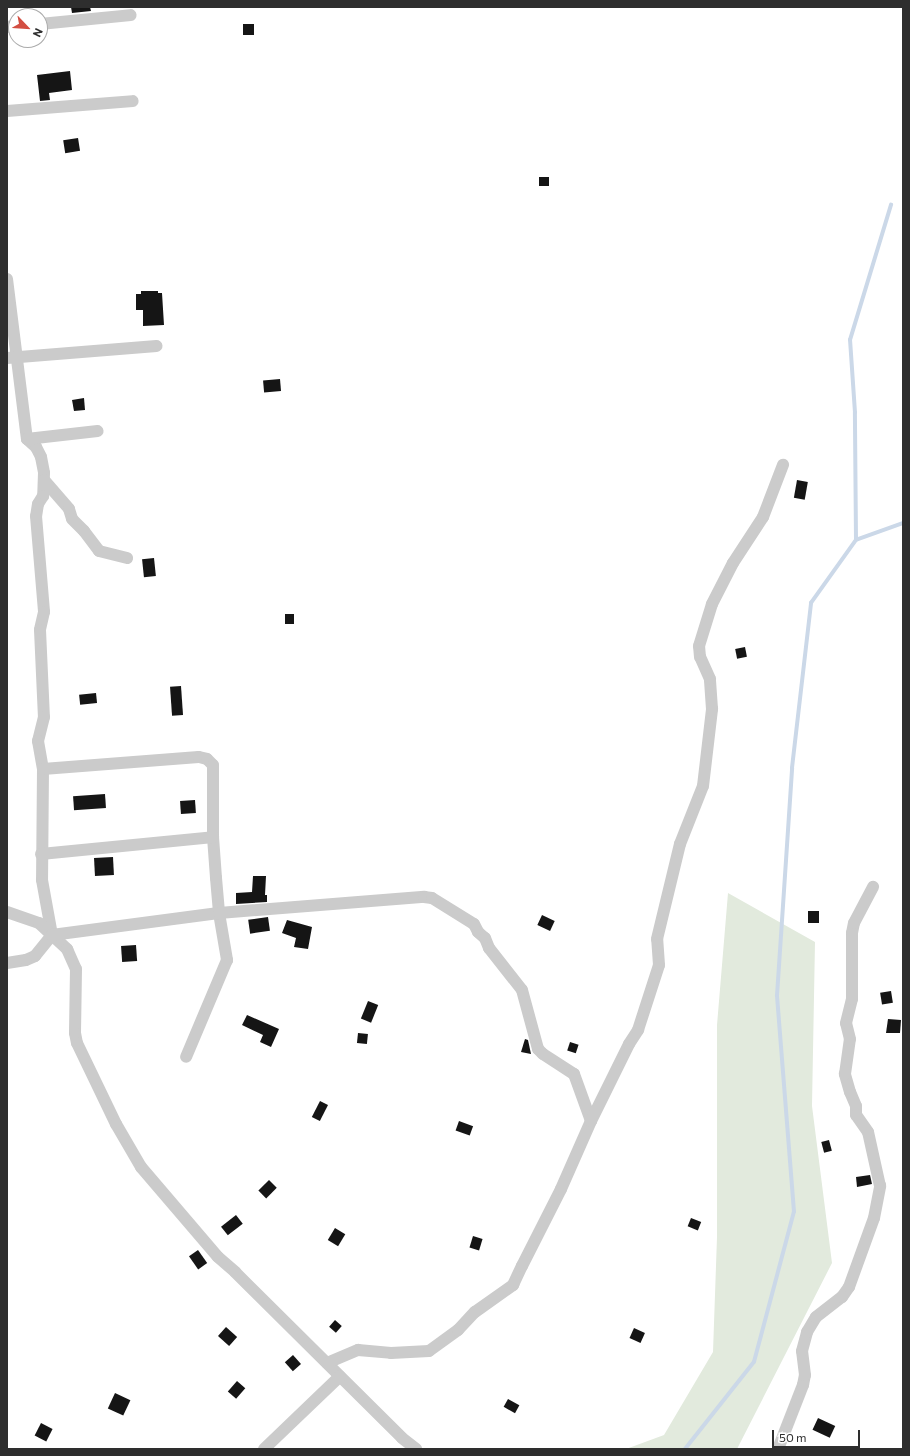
<!DOCTYPE html>
<html>
<head>
<meta charset="utf-8">
<style>
	body { margin:0 }
	#map { position:relative; width:910px; height:1456px; overflow:hidden; background:#fff; font-family:Commissioner,sans-serif }
	div>[style] { position:absolute }
	.green>* { inset:0; background:#e2eadd }
	.stream>* { height:3.5px; margin:-1.75px; padding:0 1.75px; transform-origin:1.75px; border-radius:1.75px; background:#cbd8e8 }
	.building>* { inset:0; background:#151515; transform-origin:0 0 }
	.street>* { height:12px; margin:-6px; padding:0 6px; transform-origin:6px; border-radius:6px; background:#cbcbcb }
	span { translate:-50% -50%; white-space:nowrap; text-align:center; line-height:1.15; -webkit-text-stroke:4px #fff; paint-order:stroke }
	.frame { position:absolute; inset:0; border:8px solid #2e2e2e; pointer-events:none }
	.north { position:absolute; left:8px; top:8px; width:40px; height:40px; box-sizing:border-box; background:#fff; border:1px solid #ababab; border-radius:50%; rotate:115deg; font-size:11px; font-weight:700; line-height:16px; text-align:center; color:#2e2e2e }
	.north::after { content:''; display:block; margin:auto; width:14px; height:18px; background:#d34e42; clip-path:polygon(50% 0,100% 100%,50% 72%,0 100%) }
	.scale { position:absolute; left:772px; top:1430px; width:88px; height:18px; box-sizing:border-box; border:2px solid #2e2e2e; border-top:0; padding-left:5px; font-size:12px; line-height:14px; white-space:nowrap; color:#2e2e2e; -webkit-text-stroke:3px #fff; paint-order:stroke }
</style>
</head>
<body>
<div id="map">
	<div class="green">
		<div style="clip-path:polygon(728px 893px,815px 942px,812px 1106px,832px 1263px,737px 1449px,626px 1449px,664px 1435px,713px 1352px,717px 1237px,717px 1025px)"></div>
	</div>
	<div class="stream">
		<div style="left:856px;top:540px;width:127px;rotate:-90.5deg"></div>
		<div style="left:855px;top:413px;width:73px;rotate:-93.9deg"></div>
		<div style="left:850px;top:340px;width:141px;rotate:-73.1deg"></div>
		<div style="left:685px;top:1449px;width:111px;rotate:-51.6deg"></div>
		<div style="left:754px;top:1362px;width:155px;rotate:-75.1deg"></div>
		<div style="left:794px;top:1212px;width:217px;rotate:-94.5deg"></div>
		<div style="left:777px;top:996px;width:228px;rotate:-86.2deg"></div>
		<div style="left:792px;top:768px;width:166px;rotate:-83.4deg"></div>
		<div style="left:811px;top:603px;width:77px;rotate:-54.5deg"></div>
		<div style="left:856px;top:540px;width:50px;rotate:-19.9deg"></div>
	</div>
	<div class="building">
		<div style="clip-path:polygon(71px 7px,90px 7px,91px 11px,72px 13px)"></div>
		<div style="left:243px;top:24px;width:11px;height:11px"></div>
		<div style="clip-path:polygon(70px 71px,72px 90px,49px 93px,50px 100px,40px 101px,37px 75px)"></div>
		<div style="left:78px;top:138px;width:13px;height:15px;rotate:81deg"></div>
		<div style="left:539px;top:177px;width:10px;height:9px"></div>
		<div style="clip-path:polygon(141px 291px,158px 291px,158px 293px,162px 293px,164px 325px,143px 326px,143px 310px,136px 310px,136px 294px,141px 294px)"></div>
		<div style="left:280px;top:379px;width:12px;height:17px;rotate:85deg"></div>
		<div style="clip-path:polygon(84px 398px,85px 410px,74px 411px,72px 400px)"></div>
		<div style="left:797px;top:480px;width:11px;height:18px;rotate:10deg"></div>
		<div style="left:154px;top:558px;width:18px;height:12px;rotate:84deg"></div>
		<div style="left:285px;top:614px;width:9px;height:10px"></div>
		<div style="left:745px;top:647px;width:10px;height:10px;rotate:79deg"></div>
		<div style="left:181px;top:686px;width:29px;height:11px;rotate:86deg"></div>
		<div style="left:96px;top:693px;width:10px;height:17px;rotate:84deg"></div>
		<div style="left:105px;top:794px;width:14px;height:32px;rotate:86deg"></div>
		<div style="left:195px;top:800px;width:13px;height:15px;rotate:86deg"></div>
		<div style="left:113px;top:857px;width:18px;height:19px;rotate:87deg"></div>
		<div style="clip-path:polygon(253px 876px,266px 876px,265px 895px,267px 895px,267px 902px,236px 904px,236px 893px,252px 892px)"></div>
		<div style="left:808px;top:911px;width:11px;height:12px"></div>
		<div style="left:542px;top:915px;width:14px;height:11px;rotate:25deg"></div>
		<div style="left:268px;top:917px;width:14px;height:20px;rotate:82deg"></div>
		<div style="clip-path:polygon(287px 920px,312px 927px,308px 949px,294px 947px,296px 938px,282px 933px)"></div>
		<div style="left:136px;top:945px;width:16px;height:15px;rotate:86deg"></div>
		<div style="left:891px;top:991px;width:12px;height:11px;rotate:81deg"></div>
		<div style="left:368px;top:1001px;width:11px;height:19px;rotate:22deg"></div>
		<div style="clip-path:polygon(247px 1015px,279px 1029px,271px 1047px,260px 1042px,263px 1035px,242px 1025px)"></div>
		<div style="clip-path:polygon(888px 1019px,901px 1020px,900px 1033px,886px 1033px)"></div>
		<div style="left:358px;top:1033px;width:10px;height:10px;rotate:6deg"></div>
		<div style="clip-path:polygon(525px 1039px,528px 1040px,531px 1054px,521px 1052px)"></div>
		<div style="left:570px;top:1042px;width:9px;height:9px;rotate:18deg"></div>
		<div style="left:320px;top:1101px;width:9px;height:18px;rotate:27deg"></div>
		<div style="left:459px;top:1121px;width:15px;height:10px;rotate:20deg"></div>
		<div style="left:829px;top:1140px;width:11px;height:8px;rotate:75deg"></div>
		<div style="clip-path:polygon(870px 1175px,872px 1184px,857px 1187px,856px 1177px)"></div>
		<div style="left:269px;top:1180px;width:11px;height:15px;rotate:45deg"></div>
		<div style="left:236px;top:1215px;width:11px;height:19px;rotate:52deg"></div>
		<div style="left:691px;top:1218px;width:11px;height:9px;rotate:22deg"></div>
		<div style="left:335px;top:1228px;width:12px;height:14px;rotate:31deg"></div>
		<div style="left:473px;top:1236px;width:10px;height:12px;rotate:17deg"></div>
		<div style="left:198px;top:1250px;width:16px;height:11px;rotate:55deg"></div>
		<div style="left:335px;top:1320px;width:9px;height:9px;rotate:41deg"></div>
		<div style="left:226px;top:1327px;width:15px;height:12px;rotate:42deg"></div>
		<div style="left:634px;top:1328px;width:12px;height:11px;rotate:24deg"></div>
		<div style="left:293px;top:1355px;width:12px;height:11px;rotate:48deg"></div>
		<div style="left:237px;top:1381px;width:11px;height:14px;rotate:41deg"></div>
		<div style="left:115px;top:1393px;width:17px;height:17px;rotate:25deg"></div>
		<div style="left:508px;top:1399px;width:13px;height:9px;rotate:29deg"></div>
		<div style="left:818px;top:1418px;width:19px;height:13px;rotate:25deg"></div>
		<div style="left:41px;top:1423px;width:13px;height:14px;rotate:27deg"></div>
	</div>
	<div class="street">
		<div style="left:40px;top:24px;width:91px;rotate:-5.6deg"></div>
		<div style="left:7px;top:27px;width:9px;rotate:-6deg"></div>
		<div style="left:7px;top:111px;width:126px;rotate:-4.5deg"></div>
		<div style="left:7px;top:279px;width:161px;rotate:82.9deg"></div>
		<div style="left:27px;top:439px;width:12px;rotate:42deg"></div>
		<div style="left:36px;top:447px;width:11px;rotate:63deg"></div>
		<div style="left:41px;top:457px;width:16px;rotate:79deg"></div>
		<div style="left:44px;top:473px;width:23px;rotate:92deg"></div>
		<div style="left:43px;top:496px;width:9px;rotate:122deg"></div>
		<div style="left:38px;top:504px;width:12px;rotate:99deg"></div>
		<div style="left:36px;top:516px;width:96px;rotate:85.2deg"></div>
		<div style="left:44px;top:612px;width:18px;rotate:103deg"></div>
		<div style="left:40px;top:630px;width:87px;rotate:87.4deg"></div>
		<div style="left:44px;top:717px;width:25px;rotate:104deg"></div>
		<div style="left:38px;top:741px;width:28px;rotate:80deg"></div>
		<div style="left:43px;top:769px;width:111px;rotate:90.5deg"></div>
		<div style="left:42px;top:880px;width:56px;rotate:79.7deg"></div>
		<div style="left:52px;top:935px;width:21px;rotate:43deg"></div>
		<div style="left:67px;top:949px;width:22px;rotate:66deg"></div>
		<div style="left:76px;top:969px;width:64px;rotate:90.9deg"></div>
		<div style="left:75px;top:1033px;width:10px;rotate:79deg"></div>
		<div style="left:77px;top:1043px;width:90px;rotate:64.3deg"></div>
		<div style="left:116px;top:1124px;width:50px;rotate:59.8deg"></div>
		<div style="left:141px;top:1167px;width:118px;rotate:49.5deg"></div>
		<div style="left:218px;top:1257px;width:23px;rotate:41deg"></div>
		<div style="left:235px;top:1272px;width:235px;rotate:44.8deg"></div>
		<div style="left:402px;top:1438px;width:18px;rotate:38deg"></div>
		<div style="left:7px;top:358px;width:150px;rotate:-4.6deg"></div>
		<div style="left:27px;top:439px;width:71px;rotate:-6.4deg"></div>
		<div style="left:44px;top:480px;width:38px;rotate:49deg"></div>
		<div style="left:69px;top:509px;width:10px;rotate:73deg"></div>
		<div style="left:72px;top:519px;width:17px;rotate:45deg"></div>
		<div style="left:84px;top:531px;width:25px;rotate:53deg"></div>
		<div style="left:99px;top:551px;width:29px;rotate:14deg"></div>
		<div style="left:43px;top:769px;width:156px;rotate:-4.4deg"></div>
		<div style="left:199px;top:757px;width:8px;rotate:14deg"></div>
		<div style="left:207px;top:759px;width:8px;rotate:45deg"></div>
		<div style="left:213px;top:765px;width:72px;rotate:90deg"></div>
		<div style="left:213px;top:837px;width:41px;rotate:85.8deg"></div>
		<div style="left:216px;top:878px;width:35px;rotate:85deg"></div>
		<div style="left:219px;top:913px;width:48px;rotate:80.3deg"></div>
		<div style="left:227px;top:960px;width:105px;rotate:112.9deg"></div>
		<div style="left:41px;top:854px;width:173px;rotate:-5.6deg"></div>
		<div style="left:7px;top:912px;width:34px;rotate:19deg"></div>
		<div style="left:39px;top:923px;width:18px;rotate:43deg"></div>
		<div style="left:7px;top:963px;width:19px;rotate:-9deg"></div>
		<div style="left:26px;top:960px;width:10px;rotate:-24deg"></div>
		<div style="left:35px;top:956px;width:27px;rotate:-51deg"></div>
		<div style="left:52px;top:935px;width:168px;rotate:-7.5deg"></div>
		<div style="left:219px;top:913px;width:206px;rotate:-4.5deg"></div>
		<div style="left:424px;top:897px;width:8px;rotate:7deg"></div>
		<div style="left:432px;top:898px;width:49px;rotate:31.8deg"></div>
		<div style="left:474px;top:924px;width:9px;rotate:63deg"></div>
		<div style="left:478px;top:932px;width:9px;rotate:41deg"></div>
		<div style="left:485px;top:938px;width:11px;rotate:68deg"></div>
		<div style="left:489px;top:948px;width:53px;rotate:51.8deg"></div>
		<div style="left:522px;top:990px;width:61px;rotate:74.8deg"></div>
		<div style="left:538px;top:1049px;width:7px;rotate:45deg"></div>
		<div style="left:543px;top:1054px;width:37px;rotate:33deg"></div>
		<div style="left:574px;top:1074px;width:50px;rotate:70.1deg"></div>
		<div style="left:327px;top:1363px;width:34px;rotate:-23deg"></div>
		<div style="left:358px;top:1350px;width:33px;rotate:5deg"></div>
		<div style="left:391px;top:1353px;width:38px;rotate:-3deg"></div>
		<div style="left:429px;top:1351px;width:36px;rotate:-36deg"></div>
		<div style="left:458px;top:1330px;width:25px;rotate:-47deg"></div>
		<div style="left:475px;top:1312px;width:47px;rotate:-35.4deg"></div>
		<div style="left:513px;top:1285px;width:21px;rotate:-65deg"></div>
		<div style="left:522px;top:1266px;width:86px;rotate:-63.1deg"></div>
		<div style="left:561px;top:1189px;width:74px;rotate:-66.2deg"></div>
		<div style="left:591px;top:1121px;width:86px;rotate:-63.7deg"></div>
		<div style="left:629px;top:1044px;width:17px;rotate:-57deg"></div>
		<div style="left:638px;top:1030px;width:68px;rotate:-72.1deg"></div>
		<div style="left:659px;top:965px;width:26px;rotate:-94deg"></div>
		<div style="left:657px;top:939px;width:98px;rotate:-76.4deg"></div>
		<div style="left:680px;top:844px;width:62px;rotate:-68.4deg"></div>
		<div style="left:703px;top:786px;width:78px;rotate:-83.3deg"></div>
		<div style="left:712px;top:709px;width:30px;rotate:-94deg"></div>
		<div style="left:710px;top:679px;width:24px;rotate:-114deg"></div>
		<div style="left:700px;top:657px;width:11px;rotate:-95deg"></div>
		<div style="left:699px;top:646px;width:44px;rotate:-72.8deg"></div>
		<div style="left:712px;top:604px;width:46px;rotate:-62.9deg"></div>
		<div style="left:733px;top:563px;width:55px;rotate:-56.9deg"></div>
		<div style="left:763px;top:517px;width:56px;rotate:-69deg"></div>
		<div style="left:264px;top:1449px;width:105px;rotate:-43.8deg"></div>
		<div style="left:778px;top:1449px;width:69px;rotate:-68.7deg"></div>
		<div style="left:803px;top:1385px;width:10px;rotate:-79deg"></div>
		<div style="left:805px;top:1375px;width:24px;rotate:-97deg"></div>
		<div style="left:802px;top:1351px;width:20px;rotate:-75deg"></div>
		<div style="left:807px;top:1332px;width:17px;rotate:-59deg"></div>
		<div style="left:816px;top:1317px;width:33px;rotate:-38deg"></div>
		<div style="left:842px;top:1297px;width:12px;rotate:-55deg"></div>
		<div style="left:849px;top:1287px;width:73px;rotate:-70.1deg"></div>
		<div style="left:874px;top:1218px;width:33px;rotate:-79deg"></div>
		<div style="left:880px;top:1186px;width:55px;rotate:-102.5deg"></div>
		<div style="left:868px;top:1132px;width:21px;rotate:-125deg"></div>
		<div style="left:856px;top:1115px;width:9px;rotate:-90deg"></div>
		<div style="left:856px;top:1106px;width:15px;rotate:-113deg"></div>
		<div style="left:850px;top:1092px;width:19px;rotate:-106deg"></div>
		<div style="left:845px;top:1074px;width:35px;rotate:-82deg"></div>
		<div style="left:850px;top:1039px;width:16px;rotate:-104deg"></div>
		<div style="left:846px;top:1023px;width:25px;rotate:-76deg"></div>
		<div style="left:852px;top:999px;width:66px;rotate:-90deg"></div>
		<div style="left:852px;top:933px;width:10px;rotate:-79deg"></div>
		<div style="left:854px;top:923px;width:41px;rotate:-62.2deg"></div>
	</div>
	<div class="frame"></div>
	<div class="north">N</div>
	<div class="scale">50 m</div>
</div>
</body>
</html>
